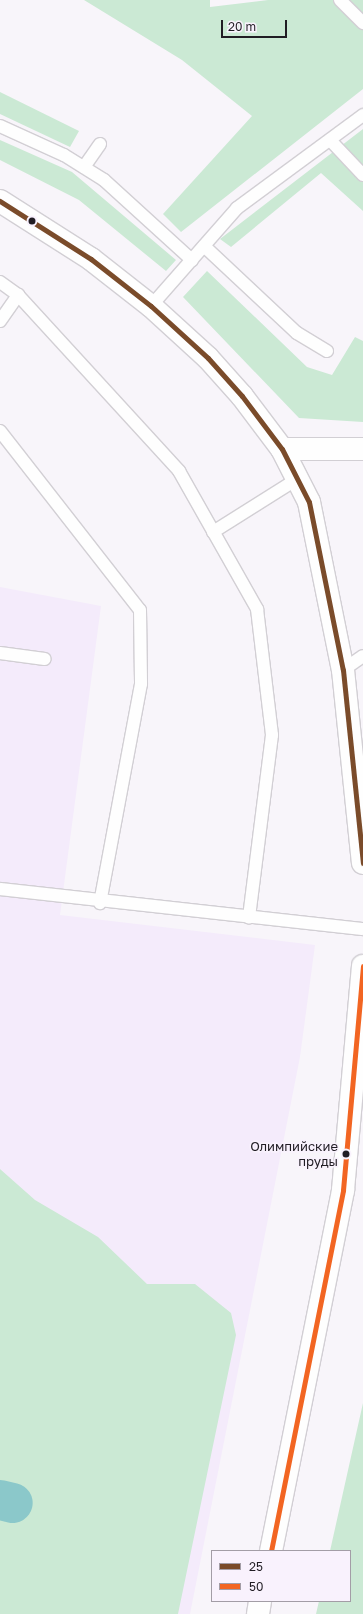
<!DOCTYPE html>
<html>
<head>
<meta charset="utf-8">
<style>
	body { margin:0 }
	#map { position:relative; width:363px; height:1614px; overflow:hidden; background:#f8f5fa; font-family:"Golos Text",sans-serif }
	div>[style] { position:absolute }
	.built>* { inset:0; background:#f4ebfb }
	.green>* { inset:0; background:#cbe9d4 }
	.river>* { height:40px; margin:-20px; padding:0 20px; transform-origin:20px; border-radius:20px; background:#8bc8ca }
	.roads { filter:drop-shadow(1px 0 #d2cfd4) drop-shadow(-1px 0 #d2cfd4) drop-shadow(0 1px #d2cfd4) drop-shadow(0 -1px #d2cfd4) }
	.lane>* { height:12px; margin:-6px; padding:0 6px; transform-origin:6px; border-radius:6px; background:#fefefe }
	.secondary>* { height:22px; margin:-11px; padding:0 11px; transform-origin:11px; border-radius:11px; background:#fefefe }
	.bus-1>* { height:5px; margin:-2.5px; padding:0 2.5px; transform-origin:2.5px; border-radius:2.5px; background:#7a4b2a }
	.bus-2>* { height:5px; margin:-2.5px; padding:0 2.5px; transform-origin:2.5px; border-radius:2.5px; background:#f26522 }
	.dots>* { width:11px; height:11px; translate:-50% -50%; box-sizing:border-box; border:2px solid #f9f2fd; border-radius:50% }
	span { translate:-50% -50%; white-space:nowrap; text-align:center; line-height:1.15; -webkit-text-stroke:3px #f9f2fd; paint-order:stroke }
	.bus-label { font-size:13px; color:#211d24 }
	.right { translate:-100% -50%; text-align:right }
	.legend { position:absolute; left:211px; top:1550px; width:140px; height:52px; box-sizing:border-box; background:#f9f2fd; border:1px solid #a39da6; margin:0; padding:5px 7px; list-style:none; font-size:12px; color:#211d24 }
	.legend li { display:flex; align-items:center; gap:8px; height:20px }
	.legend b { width:20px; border:1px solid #a39da6 }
	.scale { position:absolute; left:221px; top:20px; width:66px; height:18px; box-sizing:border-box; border:2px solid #211d24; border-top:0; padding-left:5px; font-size:12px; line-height:14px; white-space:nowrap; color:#211d24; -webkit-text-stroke:3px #f9f2fd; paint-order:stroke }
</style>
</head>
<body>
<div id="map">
	<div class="built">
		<div style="clip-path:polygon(0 587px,101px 606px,60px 915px,315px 945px,300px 1057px,190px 1614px,0 1614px)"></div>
	</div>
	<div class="green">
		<div style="clip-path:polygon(84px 0,210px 0,210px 7px,268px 0,363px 0,363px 89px,181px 232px,163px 214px,252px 116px,182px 60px)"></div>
		<div style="clip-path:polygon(0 92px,79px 131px,70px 147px,0 114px)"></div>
		<div style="clip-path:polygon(363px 129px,363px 211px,321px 173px,231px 247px,220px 239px)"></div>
		<div style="clip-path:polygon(0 140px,72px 172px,176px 260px,166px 271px,79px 200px,0 160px)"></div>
		<div style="clip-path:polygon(207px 271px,307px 367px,332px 375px,355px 337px,363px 341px,363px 422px,299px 418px,183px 297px)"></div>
		<div style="clip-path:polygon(0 1169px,35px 1200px,98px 1237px,147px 1284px,195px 1284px,231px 1313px,236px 1335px,178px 1614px,0 1614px)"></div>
		<div style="clip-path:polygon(363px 1403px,363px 1614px,316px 1614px,319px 1601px,350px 1601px,350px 1551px,330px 1551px)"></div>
	</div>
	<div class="river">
		<div style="left:0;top:1500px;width:13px;rotate:13deg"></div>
	</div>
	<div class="roads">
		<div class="lane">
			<div style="left:340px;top:0;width:33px;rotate:45deg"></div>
			<div style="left:0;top:126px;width:70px;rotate:24.4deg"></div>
			<div style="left:64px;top:155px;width:47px;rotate:32deg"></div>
			<div style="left:104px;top:180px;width:119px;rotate:42.3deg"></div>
			<div style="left:330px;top:140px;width:48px;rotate:46.7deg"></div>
			<div style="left:84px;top:167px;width:28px;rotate:-55deg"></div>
			<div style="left:204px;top:246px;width:127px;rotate:43.1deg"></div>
			<div style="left:297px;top:333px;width:35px;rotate:31deg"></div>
			<div style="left:0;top:282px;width:22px;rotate:36deg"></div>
			<div style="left:18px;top:295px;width:239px;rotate:47.5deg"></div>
			<div style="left:179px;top:471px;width:159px;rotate:60.5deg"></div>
			<div style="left:257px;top:609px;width:127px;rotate:83.2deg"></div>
			<div style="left:272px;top:735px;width:184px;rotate:97.2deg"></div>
			<div style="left:151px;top:306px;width:130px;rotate:-48.7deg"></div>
			<div style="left:237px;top:208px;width:157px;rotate:-36.4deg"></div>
			<div style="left:0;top:321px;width:32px;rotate:-55deg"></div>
			<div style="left:0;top:431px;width:227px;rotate:52deg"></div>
			<div style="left:140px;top:610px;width:74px;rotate:89.2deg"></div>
			<div style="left:141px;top:684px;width:223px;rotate:100.6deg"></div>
			<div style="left:213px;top:532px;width:99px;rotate:-32.2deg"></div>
			<div style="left:0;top:653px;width:45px;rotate:7.6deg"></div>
			<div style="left:343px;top:670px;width:24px;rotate:-35deg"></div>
			<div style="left:0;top:889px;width:365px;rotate:6.3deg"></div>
		</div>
		<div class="secondary">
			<div style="left:0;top:201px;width:108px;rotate:32.5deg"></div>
			<div style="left:91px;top:259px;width:76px;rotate:38.1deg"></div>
			<div style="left:151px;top:306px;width:77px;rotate:42.4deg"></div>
			<div style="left:208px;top:358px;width:51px;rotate:48.2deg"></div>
			<div style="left:242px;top:396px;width:66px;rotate:53deg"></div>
			<div style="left:282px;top:449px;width:59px;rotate:63deg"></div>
			<div style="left:309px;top:502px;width:171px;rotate:78.6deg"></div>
			<div style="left:343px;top:670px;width:194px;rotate:84.1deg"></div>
			<div style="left:282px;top:449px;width:81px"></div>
			<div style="left:271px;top:1551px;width:368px;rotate:-78.7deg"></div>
			<div style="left:343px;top:1190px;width:225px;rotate:-84.9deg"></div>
			<div style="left:258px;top:1614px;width:13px;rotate:-81deg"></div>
		</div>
	</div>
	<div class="bus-1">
		<div style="left:0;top:201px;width:108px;rotate:32.5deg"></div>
		<div style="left:91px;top:259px;width:76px;rotate:38.1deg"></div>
		<div style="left:151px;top:306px;width:77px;rotate:42.4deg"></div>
		<div style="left:208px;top:358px;width:51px;rotate:48.2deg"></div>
		<div style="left:242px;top:396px;width:66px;rotate:53deg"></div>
		<div style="left:282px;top:449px;width:59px;rotate:63deg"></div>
		<div style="left:309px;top:502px;width:171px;rotate:78.6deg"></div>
		<div style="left:343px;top:670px;width:194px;rotate:84.1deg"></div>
	</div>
	<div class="bus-2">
		<div style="left:271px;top:1551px;width:368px;rotate:-78.7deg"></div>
		<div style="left:343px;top:1190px;width:225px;rotate:-84.9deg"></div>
	</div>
	<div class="dots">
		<div style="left:32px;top:221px;background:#211d24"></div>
		<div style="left:346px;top:1154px;background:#211d24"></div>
	</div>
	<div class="bus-label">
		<span class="right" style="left:338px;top:1154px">Олимпийские<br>пруды</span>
	</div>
	<ul class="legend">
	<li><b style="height:5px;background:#7a4b2a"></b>25</li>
	<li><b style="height:5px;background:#f26522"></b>50</li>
	</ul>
	<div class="scale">20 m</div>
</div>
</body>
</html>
